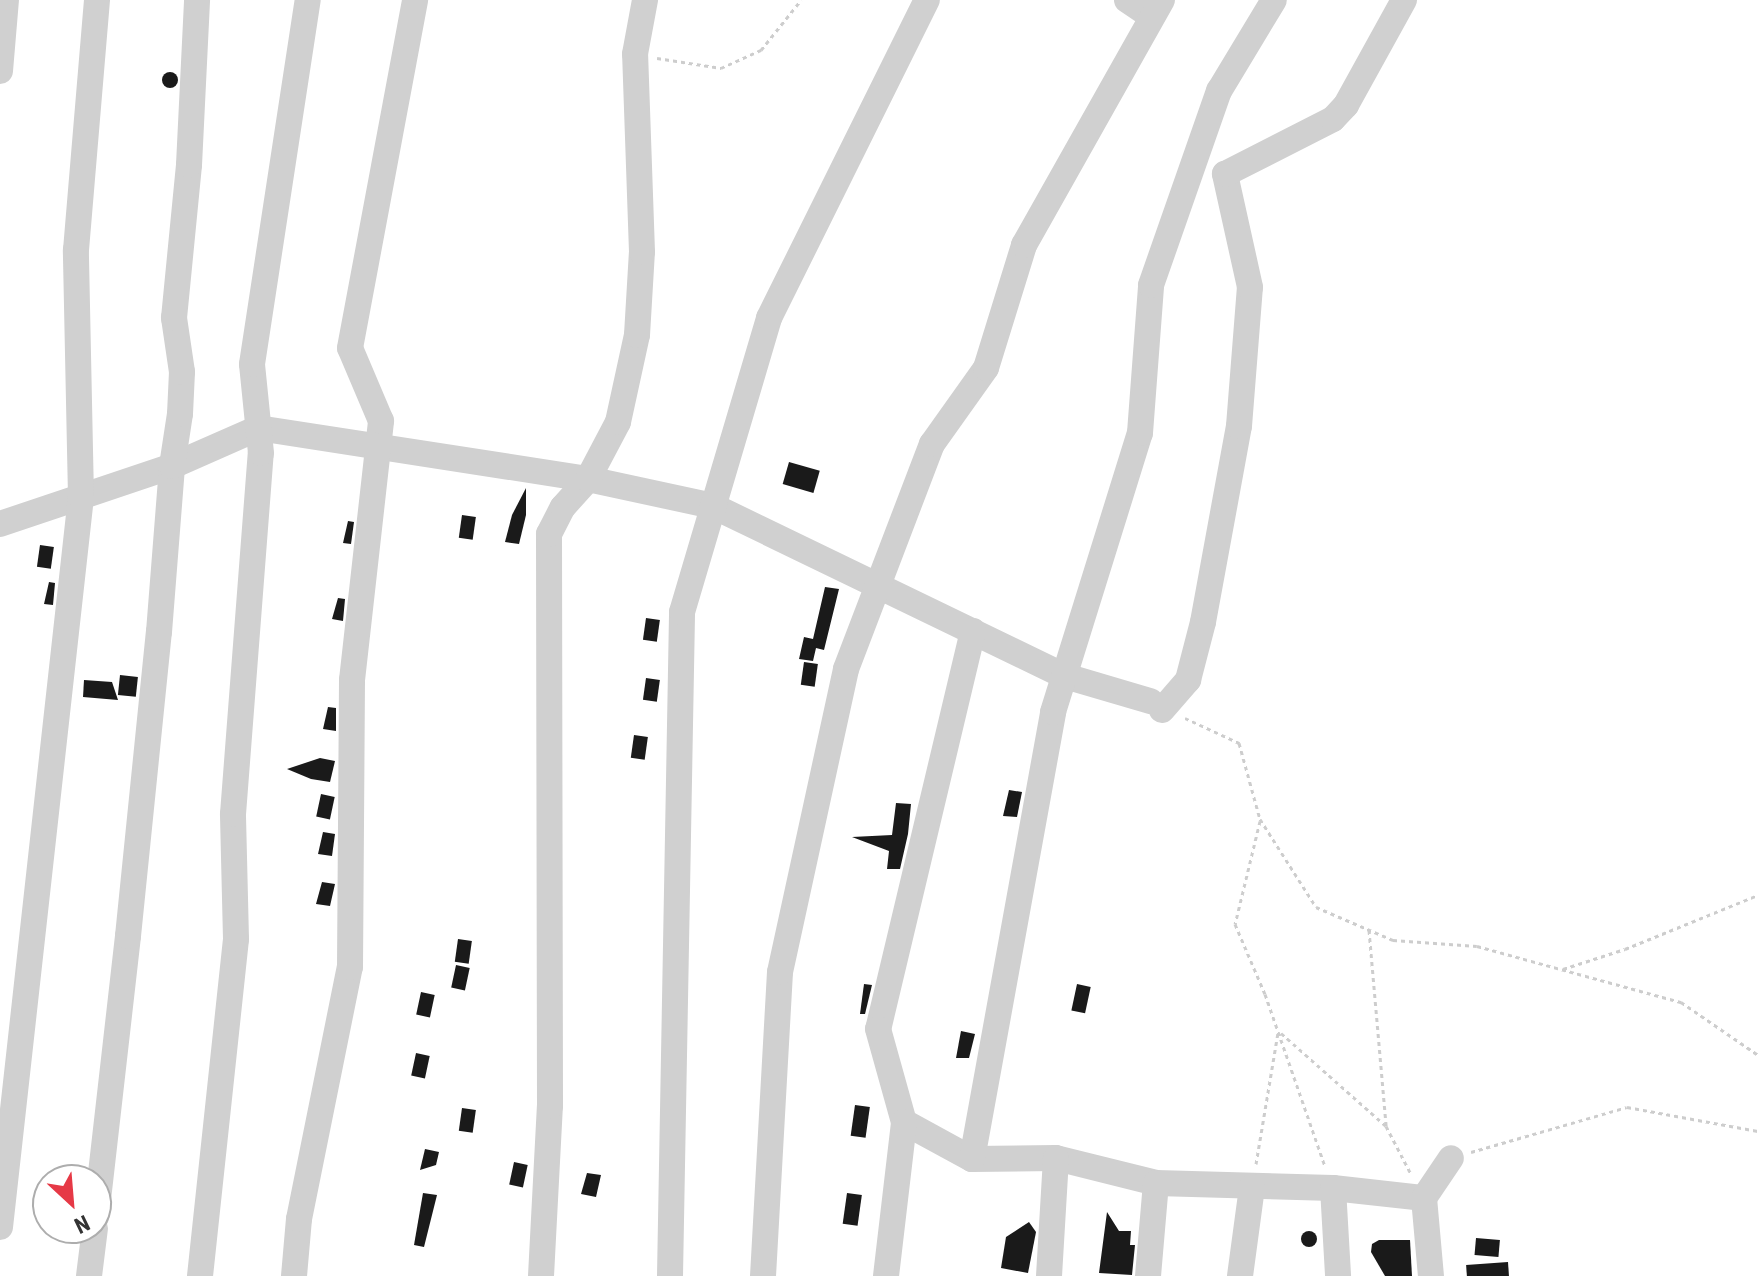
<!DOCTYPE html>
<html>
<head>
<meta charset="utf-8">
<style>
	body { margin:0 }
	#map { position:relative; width:1758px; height:1276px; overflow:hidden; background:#fff; font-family:"Roboto Condensed",sans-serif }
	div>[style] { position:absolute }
	.building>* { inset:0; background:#1a1a1a; transform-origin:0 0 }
	.round { border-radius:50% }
	.path>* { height:3px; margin-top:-1.5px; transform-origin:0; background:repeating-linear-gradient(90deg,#cdcdcd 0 4px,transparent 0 8px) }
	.minor>* { height:26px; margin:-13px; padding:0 13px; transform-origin:13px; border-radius:13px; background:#d0d0d0 }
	span { translate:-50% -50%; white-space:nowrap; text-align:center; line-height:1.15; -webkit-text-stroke:8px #fff; paint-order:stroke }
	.north { position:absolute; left:32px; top:1164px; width:80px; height:80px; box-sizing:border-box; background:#fff; border:2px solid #adadad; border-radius:50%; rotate:154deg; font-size:22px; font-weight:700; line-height:32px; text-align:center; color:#333 }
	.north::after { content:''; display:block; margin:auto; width:28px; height:36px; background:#e63946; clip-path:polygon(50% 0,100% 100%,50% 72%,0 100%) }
</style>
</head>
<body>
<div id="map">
	<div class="building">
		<div class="round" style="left:162px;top:72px;width:16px;height:16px"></div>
		<div style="left:789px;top:462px;width:32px;height:23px;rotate:16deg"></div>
		<div style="clip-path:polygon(526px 488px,526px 515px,519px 544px,505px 542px,512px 515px)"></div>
		<div style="left:462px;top:515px;width:14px;height:23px;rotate:8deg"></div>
		<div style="clip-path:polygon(348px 521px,354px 522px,351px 544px,343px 543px)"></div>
		<div style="left:40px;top:545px;width:14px;height:22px;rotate:8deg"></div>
		<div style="clip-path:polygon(49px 582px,55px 583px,53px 605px,44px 604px)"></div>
		<div style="clip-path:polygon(825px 587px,839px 589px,824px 650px,816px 648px,813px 661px,799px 659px,804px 637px,813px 639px)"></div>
		<div style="clip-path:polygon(338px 598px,345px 599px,343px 621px,332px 619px)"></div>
		<div style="left:646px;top:618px;width:14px;height:22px;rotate:8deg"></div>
		<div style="left:804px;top:662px;width:14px;height:23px;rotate:8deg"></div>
		<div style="left:120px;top:675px;width:18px;height:20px;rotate:6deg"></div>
		<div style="left:646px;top:678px;width:14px;height:22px;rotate:8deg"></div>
		<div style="clip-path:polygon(84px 680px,112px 682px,118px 700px,83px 697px)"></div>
		<div style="clip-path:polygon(328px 707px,336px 708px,336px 731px,323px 729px)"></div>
		<div style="left:634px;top:735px;width:14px;height:23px;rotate:8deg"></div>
		<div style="clip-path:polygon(320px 758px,335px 761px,330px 782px,311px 779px,287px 769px)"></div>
		<div style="clip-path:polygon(1009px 790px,1022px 792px,1017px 817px,1003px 816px)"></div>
		<div style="left:321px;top:794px;width:14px;height:23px;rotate:12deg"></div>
		<div style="clip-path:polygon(896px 803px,911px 804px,908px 834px,900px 869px,887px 869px,889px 851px,852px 837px,892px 835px)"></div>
		<div style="clip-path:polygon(323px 832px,335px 834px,332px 856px,318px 854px)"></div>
		<div style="clip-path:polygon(322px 882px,335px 884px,330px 906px,316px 904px)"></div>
		<div style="left:458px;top:939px;width:14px;height:23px;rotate:8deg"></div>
		<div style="left:456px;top:965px;width:14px;height:23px;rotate:12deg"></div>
		<div style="clip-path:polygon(864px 984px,872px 985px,865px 1014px,860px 1014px)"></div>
		<div style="left:1077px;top:984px;width:14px;height:27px;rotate:12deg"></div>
		<div style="left:421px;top:992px;width:14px;height:23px;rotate:12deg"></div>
		<div style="clip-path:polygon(961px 1031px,975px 1034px,969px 1058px,956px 1058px)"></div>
		<div style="left:416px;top:1053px;width:14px;height:23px;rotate:12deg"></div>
		<div style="left:855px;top:1105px;width:15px;height:31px;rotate:8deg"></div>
		<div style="left:462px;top:1108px;width:14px;height:23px;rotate:8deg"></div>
		<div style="clip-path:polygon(425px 1149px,439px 1152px,436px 1165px,420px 1170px)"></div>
		<div style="left:514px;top:1162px;width:14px;height:23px;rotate:12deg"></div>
		<div style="clip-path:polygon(587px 1173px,601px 1175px,596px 1197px,581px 1194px)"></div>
		<div style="clip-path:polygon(423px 1193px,437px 1195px,424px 1247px,414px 1245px)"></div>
		<div style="left:847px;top:1193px;width:15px;height:31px;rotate:8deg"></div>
		<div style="clip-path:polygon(1107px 1212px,1119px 1231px,1131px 1231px,1130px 1245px,1135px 1245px,1132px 1275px,1099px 1273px)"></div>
		<div style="clip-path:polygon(1029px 1222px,1036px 1232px,1028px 1273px,1001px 1268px,1006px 1237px)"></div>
		<div class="round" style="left:1301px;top:1231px;width:16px;height:16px"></div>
		<div style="left:1476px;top:1238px;width:24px;height:17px;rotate:5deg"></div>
		<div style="clip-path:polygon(1379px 1240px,1410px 1240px,1412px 1276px,1385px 1276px,1371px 1252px,1372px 1244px)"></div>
		<div style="left:1508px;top:1262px;width:14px;height:42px;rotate:86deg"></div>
	</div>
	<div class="path">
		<div style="left:657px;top:58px;width:65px;rotate:8.9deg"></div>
		<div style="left:721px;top:68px;width:44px;rotate:-24.2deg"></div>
		<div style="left:761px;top:50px;width:64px;rotate:-51.3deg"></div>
		<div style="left:1185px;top:718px;width:60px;rotate:24.8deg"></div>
		<div style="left:1239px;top:743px;width:79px;rotate:74.6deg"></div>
		<div style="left:1260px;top:819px;width:104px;rotate:57.5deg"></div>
		<div style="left:1316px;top:907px;width:84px;rotate:23.2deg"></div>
		<div style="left:1393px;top:940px;width:84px;rotate:4.1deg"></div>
		<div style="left:1477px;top:946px;width:212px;rotate:15.4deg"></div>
		<div style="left:1681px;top:1002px;width:93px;rotate:34.5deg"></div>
		<div style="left:1260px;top:821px;width:106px;rotate:103.6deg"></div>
		<div style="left:1235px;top:924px;width:76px;rotate:66.8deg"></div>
		<div style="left:1265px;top:994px;width:182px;rotate:70.8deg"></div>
		<div style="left:1369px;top:930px;width:197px;rotate:85deg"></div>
		<div style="left:1386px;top:1126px;width:54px;rotate:62.5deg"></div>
		<div style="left:1563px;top:969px;width:65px;rotate:-17.9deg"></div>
		<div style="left:1625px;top:949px;width:144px;rotate:-22.1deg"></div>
		<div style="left:1281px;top:1033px;width:140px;rotate:41.5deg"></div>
		<div style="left:1471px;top:1152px;width:162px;rotate:-16.1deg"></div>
		<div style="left:1627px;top:1107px;width:133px;rotate:10.4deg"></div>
		<div style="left:1256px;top:1164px;width:133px;rotate:-80.5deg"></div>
	</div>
	<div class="minor">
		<div style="left:1127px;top:0;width:30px;rotate:34deg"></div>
		<div style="left:0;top:71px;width:71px;rotate:-85.2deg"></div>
		<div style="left:0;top:524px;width:182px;rotate:-18.6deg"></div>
		<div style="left:172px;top:466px;width:94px;rotate:-23.8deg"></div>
		<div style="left:258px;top:428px;width:334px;rotate:8.8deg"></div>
		<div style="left:588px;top:479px;width:128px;rotate:12.2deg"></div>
		<div style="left:713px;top:506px;width:391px;rotate:25.8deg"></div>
		<div style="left:1065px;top:676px;width:89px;rotate:16.4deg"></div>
		<div style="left:973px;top:631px;width:409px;rotate:103.4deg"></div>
		<div style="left:878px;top:1029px;width:97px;rotate:74.4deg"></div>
		<div style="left:904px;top:1122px;width:77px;rotate:28.6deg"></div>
		<div style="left:972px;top:1159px;width:84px;rotate:-0.7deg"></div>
		<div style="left:1056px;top:1158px;width:103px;rotate:14deg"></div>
		<div style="left:1156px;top:1183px;width:177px;rotate:1.6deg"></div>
		<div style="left:1333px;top:1188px;width:92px;rotate:6.3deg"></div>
		<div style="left:1424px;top:1198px;width:48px;rotate:-56deg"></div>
		<div style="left:1162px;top:710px;width:40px;rotate:-49deg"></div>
		<div style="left:1188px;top:680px;width:60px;rotate:-75.5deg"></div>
		<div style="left:1203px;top:622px;width:199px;rotate:-79.6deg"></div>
		<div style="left:1239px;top:426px;width:139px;rotate:-85.5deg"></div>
		<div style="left:1250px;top:287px;width:116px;rotate:-102.5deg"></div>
		<div style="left:1225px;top:174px;width:121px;rotate:-27deg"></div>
		<div style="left:1333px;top:119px;width:19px;rotate:-47deg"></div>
		<div style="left:1346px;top:105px;width:120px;rotate:-61.1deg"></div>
		<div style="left:972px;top:1159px;width:454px;rotate:-79.7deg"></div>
		<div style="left:1053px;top:712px;width:292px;rotate:-72.7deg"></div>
		<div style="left:1140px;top:433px;width:148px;rotate:-85.7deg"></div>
		<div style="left:1151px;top:285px;width:206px;rotate:-70.7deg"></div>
		<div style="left:1219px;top:91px;width:106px;rotate:-58.9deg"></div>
		<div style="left:1333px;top:1188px;width:88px;rotate:86.7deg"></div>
		<div style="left:1424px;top:1198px;width:78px;rotate:84.9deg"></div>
		<div style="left:96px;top:1217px;width:283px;rotate:-83.5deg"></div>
		<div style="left:128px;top:936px;width:306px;rotate:-84.2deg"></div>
		<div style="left:159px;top:632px;width:167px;rotate:-85.5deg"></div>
		<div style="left:172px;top:466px;width:53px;rotate:-81.3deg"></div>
		<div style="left:180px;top:414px;width:42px;rotate:-87.3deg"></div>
		<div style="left:182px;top:372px;width:55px;rotate:-98.4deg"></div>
		<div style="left:174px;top:318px;width:154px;rotate:-84.4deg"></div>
		<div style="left:189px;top:165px;width:165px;rotate:-87.2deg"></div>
		<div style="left:0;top:1227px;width:734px;rotate:-83.67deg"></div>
		<div style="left:81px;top:497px;width:247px;rotate:-91.2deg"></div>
		<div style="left:76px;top:250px;width:251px;rotate:-85.2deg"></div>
		<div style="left:89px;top:1276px;width:48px;rotate:-82.9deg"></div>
		<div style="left:200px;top:1276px;width:339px;rotate:-83.9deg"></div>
		<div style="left:236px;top:939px;width:125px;rotate:-91.4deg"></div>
		<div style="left:233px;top:814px;width:362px;rotate:-85.6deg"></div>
		<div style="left:261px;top:453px;width:89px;rotate:-95.8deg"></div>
		<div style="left:252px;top:364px;width:368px;rotate:-81.3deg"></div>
		<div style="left:294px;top:1276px;width:57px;rotate:-85deg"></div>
		<div style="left:299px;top:1219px;width:257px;rotate:-78.6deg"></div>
		<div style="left:350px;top:967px;width:287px;rotate:-89.6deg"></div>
		<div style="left:352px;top:680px;width:261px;rotate:-83.6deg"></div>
		<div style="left:381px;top:421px;width:79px;rotate:-113deg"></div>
		<div style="left:350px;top:348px;width:354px;rotate:-79.4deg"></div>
		<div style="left:541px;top:1276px;width:170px;rotate:-87deg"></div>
		<div style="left:550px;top:1106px;width:572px;rotate:-90.1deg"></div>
		<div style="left:549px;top:534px;width:30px;rotate:-63deg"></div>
		<div style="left:563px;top:507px;width:38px;rotate:-48deg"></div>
		<div style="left:588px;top:479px;width:64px;rotate:-62.2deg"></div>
		<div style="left:618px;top:422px;width:89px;rotate:-77.7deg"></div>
		<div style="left:637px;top:335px;width:83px;rotate:-86.6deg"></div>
		<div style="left:642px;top:252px;width:198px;rotate:-92deg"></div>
		<div style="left:635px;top:54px;width:55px;rotate:-79.5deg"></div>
		<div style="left:670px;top:1276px;width:664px;rotate:-88.96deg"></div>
		<div style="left:682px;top:612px;width:307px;rotate:-73.5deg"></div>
		<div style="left:769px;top:318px;width:355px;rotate:-63.6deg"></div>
		<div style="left:763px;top:1276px;width:304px;rotate:-86.8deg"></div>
		<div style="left:780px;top:972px;width:310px;rotate:-77.7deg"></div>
		<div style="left:846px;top:669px;width:241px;rotate:-69.1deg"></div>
		<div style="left:932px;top:444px;width:93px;rotate:-54.6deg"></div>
		<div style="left:986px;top:368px;width:129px;rotate:-72.8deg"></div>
		<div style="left:1024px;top:245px;width:281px;rotate:-60.6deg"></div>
		<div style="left:886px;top:1276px;width:155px;rotate:-83.3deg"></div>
		<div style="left:1049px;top:1276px;width:118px;rotate:-86.6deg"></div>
		<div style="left:1148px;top:1276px;width:93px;rotate:-85.1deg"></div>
		<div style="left:1240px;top:1276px;width:90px;rotate:-82.3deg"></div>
	</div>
	<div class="north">N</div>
</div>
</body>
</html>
